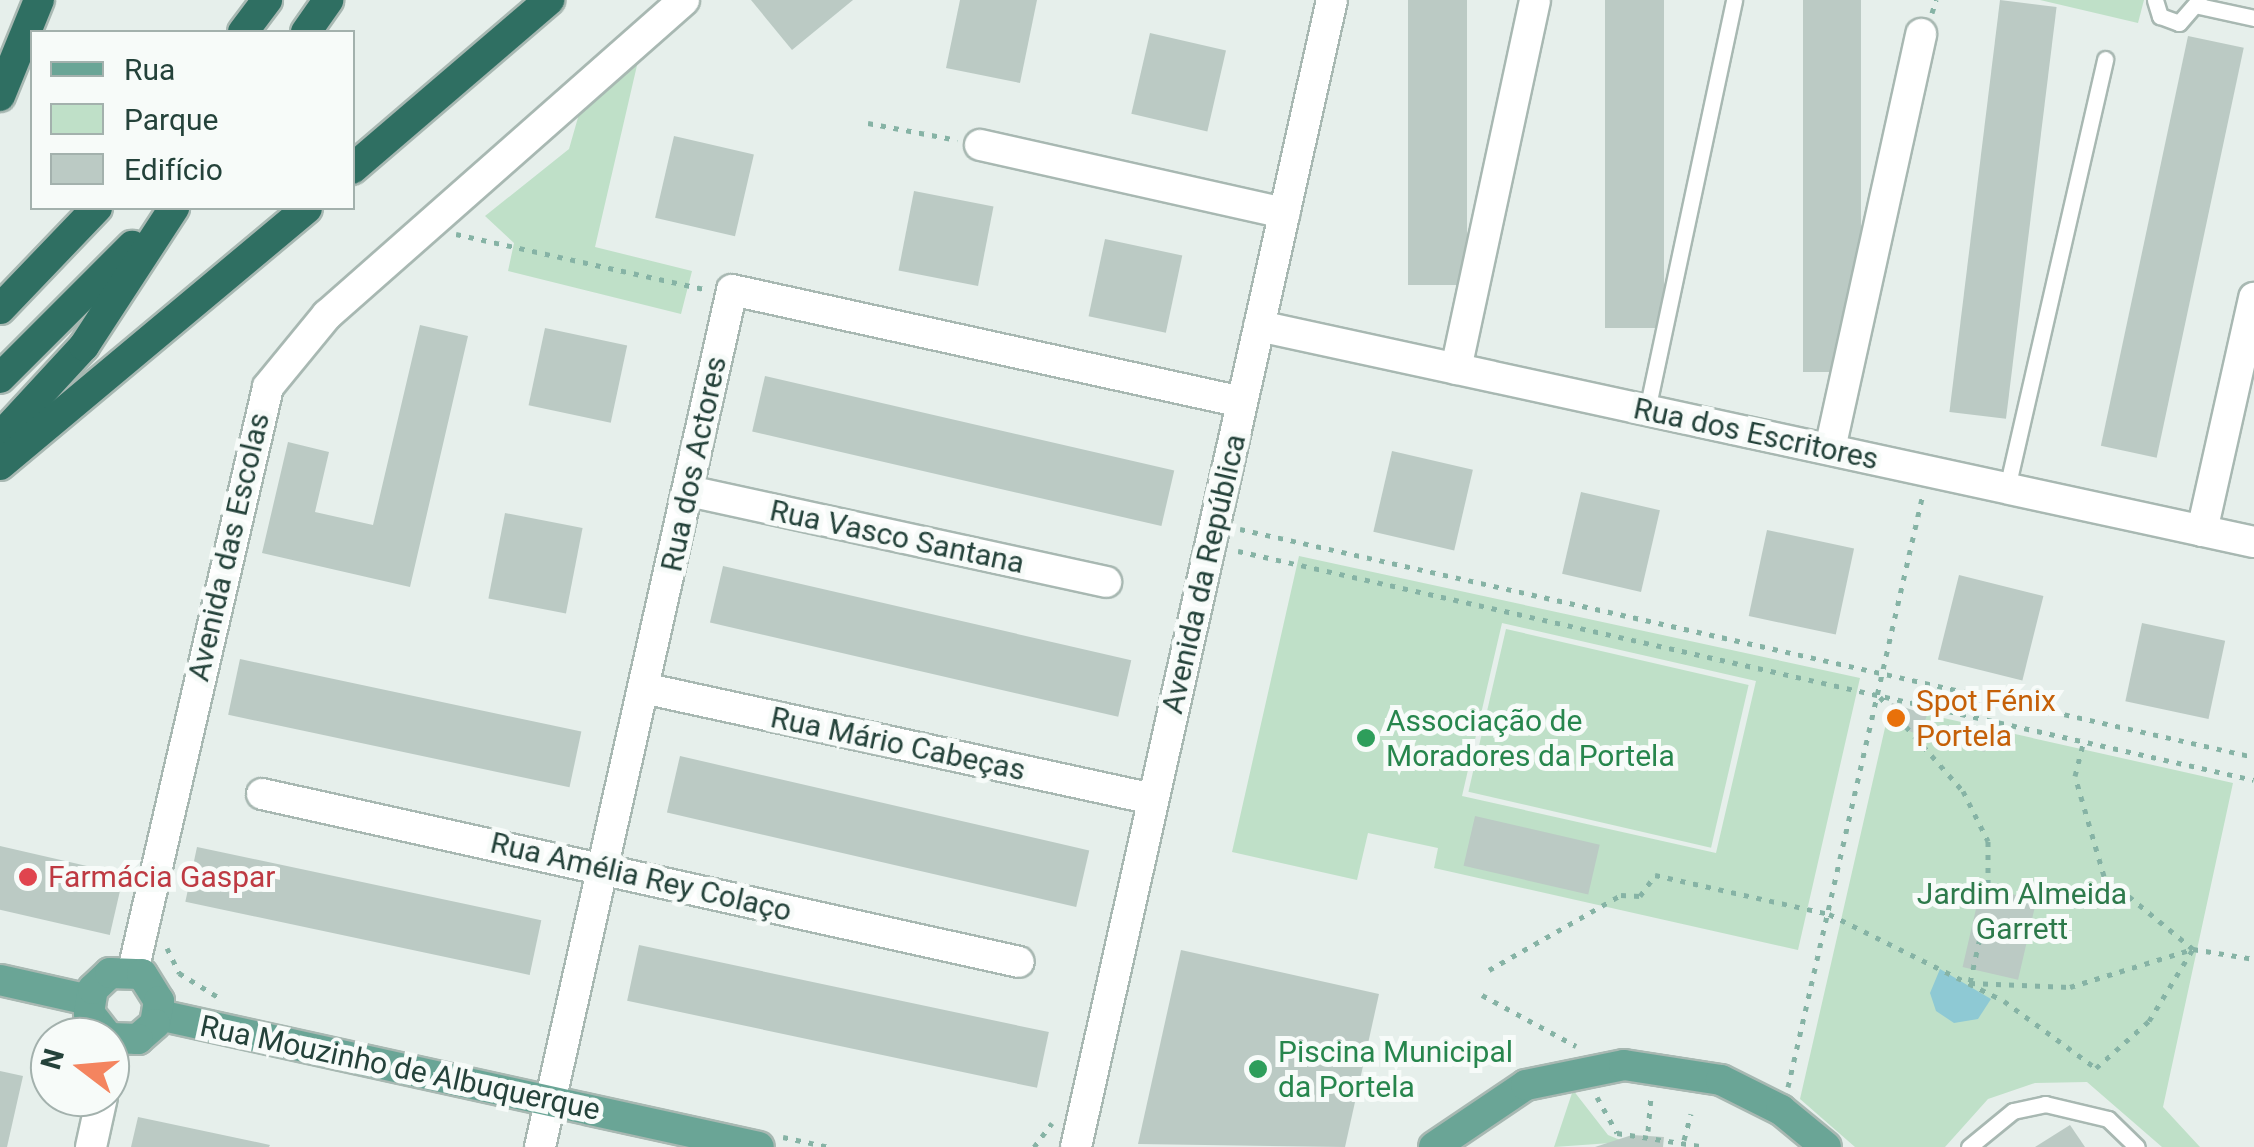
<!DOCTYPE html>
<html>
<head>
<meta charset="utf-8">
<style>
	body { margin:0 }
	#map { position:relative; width:2254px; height:1147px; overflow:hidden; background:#e6efeb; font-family:Roboto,sans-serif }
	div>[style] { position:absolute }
	.green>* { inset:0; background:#bfe0c8; transform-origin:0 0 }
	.water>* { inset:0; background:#8ec9d4 }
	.building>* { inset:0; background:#bbcac4; transform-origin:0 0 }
	.path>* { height:5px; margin-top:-2.5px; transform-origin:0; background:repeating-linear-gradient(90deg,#86b3a5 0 5px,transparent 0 13px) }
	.roads { filter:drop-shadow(2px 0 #a8b8b2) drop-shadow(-2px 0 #a8b8b2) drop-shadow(0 2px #a8b8b2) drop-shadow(0 -2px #a8b8b2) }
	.service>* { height:15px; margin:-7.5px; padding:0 7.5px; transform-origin:7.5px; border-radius:7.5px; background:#fff }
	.minor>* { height:30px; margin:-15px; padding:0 15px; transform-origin:15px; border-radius:15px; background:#fff }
	.tertiary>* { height:30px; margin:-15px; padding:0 15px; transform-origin:15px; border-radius:15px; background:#fff }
	.primary>* { height:30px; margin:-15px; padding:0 15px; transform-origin:15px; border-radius:15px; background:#6aa596 }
	.motorway>* { height:30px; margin:-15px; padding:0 15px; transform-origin:15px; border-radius:15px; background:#2f6f62 }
	.dots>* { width:28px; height:28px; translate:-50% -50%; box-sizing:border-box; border:5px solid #f7fbf9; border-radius:50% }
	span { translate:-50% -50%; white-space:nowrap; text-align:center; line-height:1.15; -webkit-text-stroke:10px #f7fbf9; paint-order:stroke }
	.street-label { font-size:30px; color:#24423a }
	.food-label { font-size:30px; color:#c56008 }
	.left { translate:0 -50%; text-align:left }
	.leisure-label { font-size:30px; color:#27864d }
	.health-label { font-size:30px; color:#be3a42 }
	.park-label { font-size:30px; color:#2d7a4b }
	.legend { position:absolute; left:30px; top:30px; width:325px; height:180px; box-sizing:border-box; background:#f7fbf9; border:2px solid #a3b1ad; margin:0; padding:12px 18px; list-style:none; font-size:30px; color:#24423a }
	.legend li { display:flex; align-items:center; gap:20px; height:50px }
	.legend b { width:50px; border:2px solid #a3b1ad }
	.north { position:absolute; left:30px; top:1017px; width:100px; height:100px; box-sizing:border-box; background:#f7fbf9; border:2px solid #a3b1ad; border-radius:50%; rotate:286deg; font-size:28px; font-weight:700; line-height:40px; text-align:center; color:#24423a }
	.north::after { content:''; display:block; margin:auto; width:35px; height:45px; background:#f4845f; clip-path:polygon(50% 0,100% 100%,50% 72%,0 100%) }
</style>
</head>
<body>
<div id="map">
	<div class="green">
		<div style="clip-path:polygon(2040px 0,2144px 0,2138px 23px)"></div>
		<div style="clip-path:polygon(638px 61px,595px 247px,692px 271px,681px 314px,508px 271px,514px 243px,485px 216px,569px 149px,579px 114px)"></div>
		<div style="clip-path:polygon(evenodd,1299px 556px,1860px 678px,1798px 950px,1434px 868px,1438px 848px,1368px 833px,1357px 880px,1232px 852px,1299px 556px,1502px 623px,1756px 681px,1716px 853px,1462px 796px,1502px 623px)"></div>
		<div style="left:1506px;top:629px;width:249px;height:167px;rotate:13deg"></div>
		<div style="clip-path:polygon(1890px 706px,2233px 783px,2163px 1107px,2200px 1147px,2162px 1147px,2087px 1082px,2035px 1083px,1988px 1099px,1945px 1147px,1855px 1147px,1800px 1099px)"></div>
		<div style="clip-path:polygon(1573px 1090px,1608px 1135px,1625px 1142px,1554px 1147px)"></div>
	</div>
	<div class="water">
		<div style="clip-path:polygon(1940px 969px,1991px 999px,1978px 1019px,1954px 1023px,1936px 1011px,1930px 993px)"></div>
	</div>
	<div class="building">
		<div style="clip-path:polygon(751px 0,853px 0,792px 50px)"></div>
		<div style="clip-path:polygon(960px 0,1037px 0,1020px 83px,946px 68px)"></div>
		<div style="left:1408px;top:0;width:59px;height:285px"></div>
		<div style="left:1605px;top:0;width:59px;height:328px"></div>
		<div style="left:1803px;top:0;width:58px;height:372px"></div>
		<div style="left:2000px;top:0;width:57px;height:415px;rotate:7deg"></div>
		<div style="left:1150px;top:33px;width:78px;height:83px;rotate:13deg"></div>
		<div style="left:2188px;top:36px;width:57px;height:419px;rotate:12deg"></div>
		<div style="left:674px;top:136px;width:82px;height:84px;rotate:13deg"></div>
		<div style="left:914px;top:191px;width:81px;height:81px;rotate:11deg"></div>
		<div style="left:1105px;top:239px;width:79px;height:79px;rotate:12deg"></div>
		<div style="clip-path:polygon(420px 325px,468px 336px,410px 587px,262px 553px,288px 442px,329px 452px,315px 512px,373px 525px)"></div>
		<div style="left:545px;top:328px;width:84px;height:79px;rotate:12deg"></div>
		<div style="left:765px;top:376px;width:420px;height:57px;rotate:13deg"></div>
		<div style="left:1392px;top:451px;width:83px;height:83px;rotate:13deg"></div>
		<div style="left:1581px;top:492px;width:81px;height:84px;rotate:13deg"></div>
		<div style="left:505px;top:513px;width:79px;height:87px;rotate:11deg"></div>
		<div style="left:1767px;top:530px;width:89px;height:88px;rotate:12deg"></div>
		<div style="left:723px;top:566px;width:419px;height:58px;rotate:13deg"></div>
		<div style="left:1959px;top:575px;width:87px;height:87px;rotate:14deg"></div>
		<div style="left:2142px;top:623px;width:85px;height:80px;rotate:12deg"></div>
		<div style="left:240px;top:659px;width:349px;height:57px;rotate:12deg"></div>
		<div style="left:1892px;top:703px;width:37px;height:21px;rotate:19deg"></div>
		<div style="left:1948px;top:725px;width:42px;height:17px;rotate:14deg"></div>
		<div style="left:680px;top:756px;width:420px;height:58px;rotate:13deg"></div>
		<div style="left:1475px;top:816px;width:128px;height:51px;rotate:13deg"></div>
		<div style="left:0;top:846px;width:127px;height:62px;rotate:13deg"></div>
		<div style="left:197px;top:847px;width:352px;height:56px;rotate:12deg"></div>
		<div style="left:1981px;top:887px;width:57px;height:82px;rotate:13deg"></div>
		<div style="left:639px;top:945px;width:419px;height:57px;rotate:12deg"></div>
		<div style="clip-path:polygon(1181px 950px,1379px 994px,1345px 1147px,1138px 1144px)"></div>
		<div style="clip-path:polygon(0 1071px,23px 1076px,7px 1147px,0 1147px)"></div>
		<div style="clip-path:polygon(138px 1117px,270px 1145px,269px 1147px,131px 1147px)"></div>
		<div style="clip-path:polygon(2070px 1125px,2085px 1147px,2035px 1147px)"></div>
		<div style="clip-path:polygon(1632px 1135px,1664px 1137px,1663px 1147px,1595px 1147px)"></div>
	</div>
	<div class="path">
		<div style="left:1932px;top:13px;width:14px;rotate:-73deg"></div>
		<div style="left:868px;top:123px;width:91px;rotate:10.8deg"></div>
		<div style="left:456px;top:234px;width:254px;rotate:12.5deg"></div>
		<div style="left:1240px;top:529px;width:1039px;rotate:12.67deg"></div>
		<div style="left:1238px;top:551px;width:1041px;rotate:12.7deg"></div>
		<div style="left:1880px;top:697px;width:125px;rotate:48.6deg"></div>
		<div style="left:1963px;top:791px;width:56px;rotate:63.4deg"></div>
		<div style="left:1988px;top:841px;width:60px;rotate:90deg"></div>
		<div style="left:1988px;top:901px;width:84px;rotate:102.4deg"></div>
		<div style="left:1970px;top:983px;width:100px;rotate:2.3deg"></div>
		<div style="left:2070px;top:987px;width:129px;rotate:-17.2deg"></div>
		<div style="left:2193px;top:949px;width:62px;rotate:9.3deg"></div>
		<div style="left:167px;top:948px;width:28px;rotate:64deg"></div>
		<div style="left:179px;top:973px;width:46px;rotate:31.6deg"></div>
		<div style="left:1489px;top:970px;width:152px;rotate:-29.6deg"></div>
		<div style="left:1621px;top:895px;width:19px;rotate:3deg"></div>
		<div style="left:1640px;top:896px;width:26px;rotate:-54deg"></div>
		<div style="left:1655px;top:875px;width:178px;rotate:12.6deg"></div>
		<div style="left:1829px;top:914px;width:195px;rotate:26.4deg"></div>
		<div style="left:2004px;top:1001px;width:114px;rotate:36.1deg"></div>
		<div style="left:2096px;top:1068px;width:71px;rotate:-41.6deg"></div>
		<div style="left:2149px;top:1021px;width:84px;rotate:-58.6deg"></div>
		<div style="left:2193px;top:949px;width:115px;rotate:-140.6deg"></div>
		<div style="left:2104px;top:876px;width:104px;rotate:-106.2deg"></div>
		<div style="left:2075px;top:776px;width:36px;rotate:-76deg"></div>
		<div style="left:1482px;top:995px;width:107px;rotate:28.5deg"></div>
		<div style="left:1788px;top:1087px;width:604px;rotate:-77.18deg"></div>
		<div style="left:1597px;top:1097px;width:41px;rotate:60.9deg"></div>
		<div style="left:1617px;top:1133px;width:90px;rotate:8.9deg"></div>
		<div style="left:1648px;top:1131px;width:37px;rotate:-85deg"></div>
		<div style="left:783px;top:1137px;width:47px;rotate:12.3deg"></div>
		<div style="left:1684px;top:1140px;width:27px;rotate:-75deg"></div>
		<div style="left:1034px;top:1147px;width:30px;rotate:-53deg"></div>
	</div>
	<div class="roads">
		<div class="service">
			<div style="left:2155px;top:0;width:17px;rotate:73deg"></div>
			<div style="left:2160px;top:16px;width:20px;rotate:20deg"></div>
			<div style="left:2179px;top:23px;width:30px;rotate:-49deg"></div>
			<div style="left:2199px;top:6px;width:56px;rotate:12.3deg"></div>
			<div style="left:1647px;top:410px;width:419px;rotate:-78deg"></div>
			<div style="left:2007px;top:488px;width:440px;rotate:-77.1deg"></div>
			<div style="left:1969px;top:1147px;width:57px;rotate:-39.3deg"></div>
			<div style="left:2013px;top:1111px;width:33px;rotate:-12deg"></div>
			<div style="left:2045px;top:1104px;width:65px;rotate:13.4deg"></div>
			<div style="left:2108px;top:1119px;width:40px;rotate:44deg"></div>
		</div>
		<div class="minor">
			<div style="left:980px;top:145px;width:312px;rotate:12.6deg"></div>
			<div style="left:1259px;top:326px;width:1018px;rotate:12.25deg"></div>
			<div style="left:1456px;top:369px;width:377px;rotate:-77.9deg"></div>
			<div style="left:1830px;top:449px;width:425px;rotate:-77.6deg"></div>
			<div style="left:689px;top:491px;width:427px;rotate:12.3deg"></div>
			<div style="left:2202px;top:531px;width:239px;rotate:-77.4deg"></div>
			<div style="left:643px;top:688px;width:522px;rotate:12.28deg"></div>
			<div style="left:262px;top:794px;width:775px;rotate:12.51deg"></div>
			<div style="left:540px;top:1147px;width:878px;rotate:-77.37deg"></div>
			<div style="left:732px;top:290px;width:522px;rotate:12.39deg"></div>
		</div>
		<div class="tertiary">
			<div style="left:133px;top:971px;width:599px;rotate:-76.98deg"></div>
			<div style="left:268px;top:387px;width:93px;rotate:-50.7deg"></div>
			<div style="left:327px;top:315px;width:476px;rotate:-41.4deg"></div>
			<div style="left:110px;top:1062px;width:23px;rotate:-77deg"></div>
			<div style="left:91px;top:1147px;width:51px;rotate:-77.6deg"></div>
			<div style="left:1076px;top:1147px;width:1175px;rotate:-77.42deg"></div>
		</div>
		<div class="primary">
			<div style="left:0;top:980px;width:91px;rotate:12.7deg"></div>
			<div style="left:159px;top:1015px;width:614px;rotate:12.41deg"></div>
			<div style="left:108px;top:1037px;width:31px;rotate:-128deg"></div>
			<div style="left:89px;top:1013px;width:24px;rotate:-81deg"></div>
			<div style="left:93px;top:989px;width:23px;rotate:-43deg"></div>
			<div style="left:110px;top:973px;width:32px;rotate:2deg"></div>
			<div style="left:142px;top:974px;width:32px;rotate:58deg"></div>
			<div style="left:159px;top:1001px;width:23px;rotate:100deg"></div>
			<div style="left:155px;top:1024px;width:23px;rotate:139deg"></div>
			<div style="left:138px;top:1039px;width:28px;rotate:-178deg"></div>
			<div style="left:1434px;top:1147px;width:111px;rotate:-34deg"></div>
			<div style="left:1526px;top:1085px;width:100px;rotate:-11.5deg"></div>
			<div style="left:1624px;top:1065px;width:98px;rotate:8.8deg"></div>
			<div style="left:1721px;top:1080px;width:67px;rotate:26.6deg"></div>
			<div style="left:1781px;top:1110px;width:58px;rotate:39.4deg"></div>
		</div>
		<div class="motorway">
			<div style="left:243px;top:32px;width:40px;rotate:-53deg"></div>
			<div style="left:306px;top:32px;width:39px;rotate:-55deg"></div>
			<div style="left:0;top:96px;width:104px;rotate:-67.9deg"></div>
			<div style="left:352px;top:169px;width:260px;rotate:-40.6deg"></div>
			<div style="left:0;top:309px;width:140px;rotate:-46.2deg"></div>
			<div style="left:0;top:378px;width:187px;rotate:-45deg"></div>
			<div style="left:0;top:437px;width:124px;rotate:-47.3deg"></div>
			<div style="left:84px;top:346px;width:165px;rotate:-56.9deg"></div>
			<div style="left:0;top:465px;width:400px;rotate:-39.9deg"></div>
		</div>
	</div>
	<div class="dots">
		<div style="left:1896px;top:718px;background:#e8710a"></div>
		<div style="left:1366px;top:738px;background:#2e9e5b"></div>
		<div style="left:28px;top:877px;background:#e0444e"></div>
		<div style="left:1258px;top:1069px;background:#2e9e5b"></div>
	</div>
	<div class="street-label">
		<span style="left:1756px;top:434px;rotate:12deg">Rua dos Escritores</span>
		<span style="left:694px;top:464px;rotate:-78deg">Rua dos Actores</span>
		<span style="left:897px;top:537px;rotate:12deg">Rua Vasco Santana</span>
		<span style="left:229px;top:547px;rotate:-77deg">Avenida das Escolas</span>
		<span style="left:1204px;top:574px;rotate:-77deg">Avenida da República</span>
		<span style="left:898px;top:744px;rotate:12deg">Rua Mário Cabeças</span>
		<span style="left:641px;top:877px;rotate:13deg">Rua Amélia Rey Colaço</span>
		<span style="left:400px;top:1068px;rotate:12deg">Rua Mouzinho de Albuquerque</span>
	</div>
	<div class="food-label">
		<span class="left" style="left:1916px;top:718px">Spot Fénix<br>Portela</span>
	</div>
	<div class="leisure-label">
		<span class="left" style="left:1386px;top:738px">Associação de<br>Moradores da Portela</span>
		<span class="left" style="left:1278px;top:1069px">Piscina Municipal<br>da Portela</span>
	</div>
	<div class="health-label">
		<span class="left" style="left:48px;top:877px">Farmácia Gaspar</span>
	</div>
	<div class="park-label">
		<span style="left:2022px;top:911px">Jardim Almeida<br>Garrett</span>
	</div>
	<ul class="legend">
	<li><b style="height:12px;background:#6aa596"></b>Rua</li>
	<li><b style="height:28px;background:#bfe0c8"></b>Parque</li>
	<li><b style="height:28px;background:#bbcac4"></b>Edifício</li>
	</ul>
	<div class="north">N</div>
</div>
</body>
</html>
